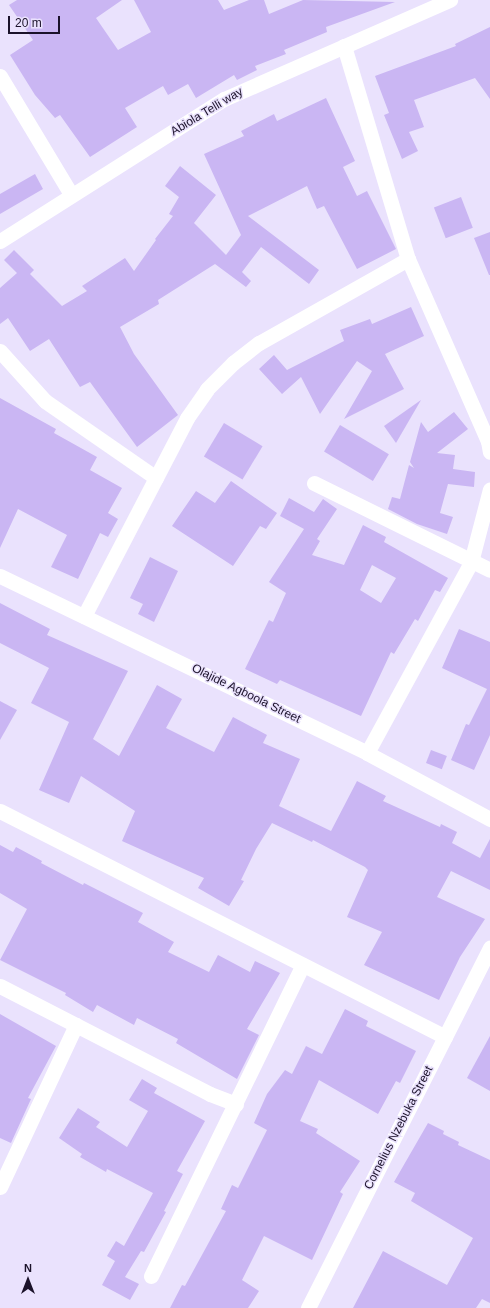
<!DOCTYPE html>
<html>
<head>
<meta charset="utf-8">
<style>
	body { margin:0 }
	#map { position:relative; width:490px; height:1308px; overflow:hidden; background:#eae2fd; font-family:Arial,sans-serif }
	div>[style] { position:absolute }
	.building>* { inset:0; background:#cab6f3; transform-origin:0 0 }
	.minor>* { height:15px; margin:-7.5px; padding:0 7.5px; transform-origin:7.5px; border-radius:7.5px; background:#fff }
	span { translate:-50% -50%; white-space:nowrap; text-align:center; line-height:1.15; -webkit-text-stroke:3px #eae2fd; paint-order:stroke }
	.street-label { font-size:12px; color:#1b122a }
	.north { position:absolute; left:8px; top:1260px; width:40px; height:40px; -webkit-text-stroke:3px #eae2fd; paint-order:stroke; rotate:0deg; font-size:11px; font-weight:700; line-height:16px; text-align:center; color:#1b122a }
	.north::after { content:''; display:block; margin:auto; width:14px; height:18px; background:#1b122a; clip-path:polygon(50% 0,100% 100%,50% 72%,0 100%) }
	.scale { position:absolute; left:8px; top:16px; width:52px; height:18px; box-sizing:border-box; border:2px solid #1b122a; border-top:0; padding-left:5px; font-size:12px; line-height:14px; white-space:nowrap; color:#1b122a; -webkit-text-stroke:3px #eae2fd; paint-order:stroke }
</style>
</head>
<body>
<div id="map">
	<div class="building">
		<div style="clip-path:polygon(17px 0,122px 0,96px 18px,118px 50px,151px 32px,134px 0,218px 0,224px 10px,249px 0,264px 0,269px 14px,303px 0,395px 2px,326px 27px,327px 32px,284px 50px,286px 54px,255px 66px,257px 70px,237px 80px,234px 75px,196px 98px,188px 84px,168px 95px,163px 86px,125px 108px,137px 127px,90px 157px,60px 115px,55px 118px,35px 95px,10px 55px,33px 40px,9px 5px)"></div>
		<div style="clip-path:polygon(490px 27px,490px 99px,475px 78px,414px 100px,424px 127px,409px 132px,418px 151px,402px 159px,384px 115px,389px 113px,375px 76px,456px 46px,455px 44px)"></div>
		<div style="clip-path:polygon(326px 98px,355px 161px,343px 167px,357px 196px,367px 191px,396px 249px,357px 269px,324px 206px,317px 209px,307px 186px,248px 216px,319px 270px,309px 284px,261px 247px,242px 272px,251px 281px,246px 287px,215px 264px,158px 300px,159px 304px,120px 327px,134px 354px,178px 415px,137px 447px,90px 382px,80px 387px,49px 339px,30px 351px,8px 318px,0 324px,0 288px,17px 273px,4px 260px,14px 250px,34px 270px,30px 274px,62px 306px,87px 291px,82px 286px,125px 258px,134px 271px,156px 240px,155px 239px,173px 216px,169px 214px,179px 197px,165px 186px,180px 166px,216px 195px,194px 223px,226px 255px,241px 235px,204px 154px,244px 136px,241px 131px,274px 114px,277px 121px)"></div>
		<div style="clip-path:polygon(35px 174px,43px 189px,0 214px,0 194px)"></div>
		<div style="left:461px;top:197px;width:33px;height:29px;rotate:69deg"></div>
		<div style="clip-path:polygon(490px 232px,490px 275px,489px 275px,474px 238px)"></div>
		<div style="clip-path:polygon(411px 307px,424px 336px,385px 354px,404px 389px,344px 419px,372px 371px,357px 361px,320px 414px,301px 377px,282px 394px,259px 369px,274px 355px,287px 370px,344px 341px,340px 330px,370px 319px,372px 324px)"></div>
		<div style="clip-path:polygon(0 398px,56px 429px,54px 433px,97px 457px,90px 470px,122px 488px,108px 513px,118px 519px,108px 537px,100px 533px,78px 579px,51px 567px,67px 535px,18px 509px,0 548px)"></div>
		<div style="clip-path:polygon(421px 400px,396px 443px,384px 426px)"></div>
		<div style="clip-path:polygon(454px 412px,468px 429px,437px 453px,455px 455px,453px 469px,475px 472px,474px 487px,448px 484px,440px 513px,453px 517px,447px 534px,417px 524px,388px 509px,392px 497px,400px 499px,409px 465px,414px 468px,410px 462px,421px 422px,428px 432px)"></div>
		<div style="left:224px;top:423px;width:45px;height:39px;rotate:31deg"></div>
		<div style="left:340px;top:425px;width:57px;height:31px;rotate:31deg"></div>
		<div style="clip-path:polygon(231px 481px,277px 513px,266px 529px,260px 526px,233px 566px,172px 526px,196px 491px,215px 503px)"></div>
		<div style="clip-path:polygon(evenodd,289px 498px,314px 512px,323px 499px,337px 509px,317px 539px,320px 541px,312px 555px,344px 565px,363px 525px,386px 537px,384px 542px,448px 578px,440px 592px,435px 590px,418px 621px,415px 619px,394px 654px,391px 652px,361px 716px,280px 680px,277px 684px,245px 669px,269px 620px,273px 622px,286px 593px,269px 582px,304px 529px,280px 516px,289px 498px,372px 565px,396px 578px,381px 603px,360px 590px,372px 565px)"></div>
		<div style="clip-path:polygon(150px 557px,178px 571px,154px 622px,138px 614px,143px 604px,130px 598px)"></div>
		<div style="clip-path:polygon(0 603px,50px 629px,47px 635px,128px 671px,93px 739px,119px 756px,157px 685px,182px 699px,166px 728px,214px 752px,233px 717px,267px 735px,263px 743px,300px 759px,279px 806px,331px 831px,357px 781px,386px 796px,383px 801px,440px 827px,441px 824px,457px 832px,452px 843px,480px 858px,490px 839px,490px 890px,451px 871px,437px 897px,485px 919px,460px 957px,439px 1000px,364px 965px,382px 932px,347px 917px,368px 870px,365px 867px,313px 840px,312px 842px,272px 823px,256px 849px,241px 880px,244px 881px,229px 906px,198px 888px,204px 878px,122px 841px,135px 811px,81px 776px,69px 803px,39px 790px,69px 722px,31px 703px,49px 668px,0 643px)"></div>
		<div style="clip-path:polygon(459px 629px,490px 642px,490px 735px,474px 770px,451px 760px,466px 724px,469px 725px,487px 689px,442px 668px)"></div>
		<div style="clip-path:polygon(0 701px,17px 710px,0 740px)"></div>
		<div style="left:431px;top:750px;width:17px;height:14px;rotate:21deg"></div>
		<div style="clip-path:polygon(0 845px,13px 852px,16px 847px,42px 861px,41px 863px,83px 885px,84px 883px,143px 913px,138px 922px,174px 942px,168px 952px,209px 972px,218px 955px,250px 972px,255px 961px,280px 973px,247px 1029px,259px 1035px,237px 1079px,176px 1043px,178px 1039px,137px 1018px,134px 1025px,97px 1005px,93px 1012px,65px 995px,66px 993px,0 960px,27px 909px,0 893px)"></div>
		<div style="clip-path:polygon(345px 1009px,368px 1021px,366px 1026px,416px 1051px,400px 1083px,396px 1081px,378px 1114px,319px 1080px,300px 1121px,318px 1129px,316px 1133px,360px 1161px,340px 1192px,343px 1194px,312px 1260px,264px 1236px,242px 1280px,259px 1291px,248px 1308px,170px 1308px,182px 1285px,185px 1286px,226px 1211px,221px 1209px,232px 1185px,238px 1188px,267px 1130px,254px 1123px,267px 1094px,285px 1070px,292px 1074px,306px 1046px,322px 1054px)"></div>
		<div style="clip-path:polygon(0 1014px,56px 1046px,28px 1098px,31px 1099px,11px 1143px,0 1138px)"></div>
		<div style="clip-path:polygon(490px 1036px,490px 1091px,467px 1078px)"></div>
		<div style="clip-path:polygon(142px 1079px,157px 1088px,154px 1093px,205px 1121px,177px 1171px,183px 1174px,164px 1211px,166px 1212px,144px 1252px,141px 1251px,125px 1277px,139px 1284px,130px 1300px,102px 1285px,115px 1261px,107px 1256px,116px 1241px,124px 1246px,153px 1193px,107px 1169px,106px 1172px,80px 1157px,82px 1154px,59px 1138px,78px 1108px,100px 1122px,96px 1127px,127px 1147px,148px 1111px,129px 1100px)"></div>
		<div style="clip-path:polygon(428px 1123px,444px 1131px,443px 1134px,459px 1142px,458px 1145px,490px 1160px,490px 1303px,482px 1299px,476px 1308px,353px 1308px,383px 1251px,447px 1285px,473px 1238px,411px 1201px,415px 1193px,394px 1182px)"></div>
	</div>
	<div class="minor">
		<div style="left:344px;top:46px;width:222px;rotate:73.3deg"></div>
		<div style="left:408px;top:259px;width:199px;rotate:66.3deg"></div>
		<div style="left:488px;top:441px;width:11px;rotate:80deg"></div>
		<div style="left:0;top:76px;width:138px;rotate:59deg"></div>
		<div style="left:0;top:241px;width:265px;rotate:-32.4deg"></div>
		<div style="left:224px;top:99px;width:247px;rotate:-23.7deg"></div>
		<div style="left:0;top:351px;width:67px;rotate:48deg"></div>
		<div style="left:45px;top:401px;width:135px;rotate:34.7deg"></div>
		<div style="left:314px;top:483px;width:196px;rotate:26.3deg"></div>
		<div style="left:0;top:576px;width:407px;rotate:25.7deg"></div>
		<div style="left:367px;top:753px;width:140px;rotate:28.2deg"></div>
		<div style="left:84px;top:616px;width:223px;rotate:-62.5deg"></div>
		<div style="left:187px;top:418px;width:35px;rotate:-55deg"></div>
		<div style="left:207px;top:389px;width:37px;rotate:-45deg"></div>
		<div style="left:233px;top:363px;width:33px;rotate:-38deg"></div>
		<div style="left:259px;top:343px;width:171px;rotate:-29.4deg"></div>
		<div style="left:367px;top:753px;width:217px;rotate:-61.4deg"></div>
		<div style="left:471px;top:562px;width:75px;rotate:-75.4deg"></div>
		<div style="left:0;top:811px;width:499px;rotate:26.9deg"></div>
		<div style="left:0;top:986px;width:236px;rotate:27.2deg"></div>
		<div style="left:210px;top:1094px;width:28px;rotate:21deg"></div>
		<div style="left:0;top:1187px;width:179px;rotate:-64.9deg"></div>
		<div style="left:151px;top:1276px;width:346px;rotate:-64deg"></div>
		<div style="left:308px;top:1308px;width:404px;rotate:-63.2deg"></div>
	</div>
	<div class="street-label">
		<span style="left:207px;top:112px;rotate:-31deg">Abiola Telli way</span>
		<span style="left:246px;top:694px;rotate:26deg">Olajide Agboola Street</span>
		<span style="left:399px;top:1128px;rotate:-63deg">Cornelius Nzebuka Street</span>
	</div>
	<div class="north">N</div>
	<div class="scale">20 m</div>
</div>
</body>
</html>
